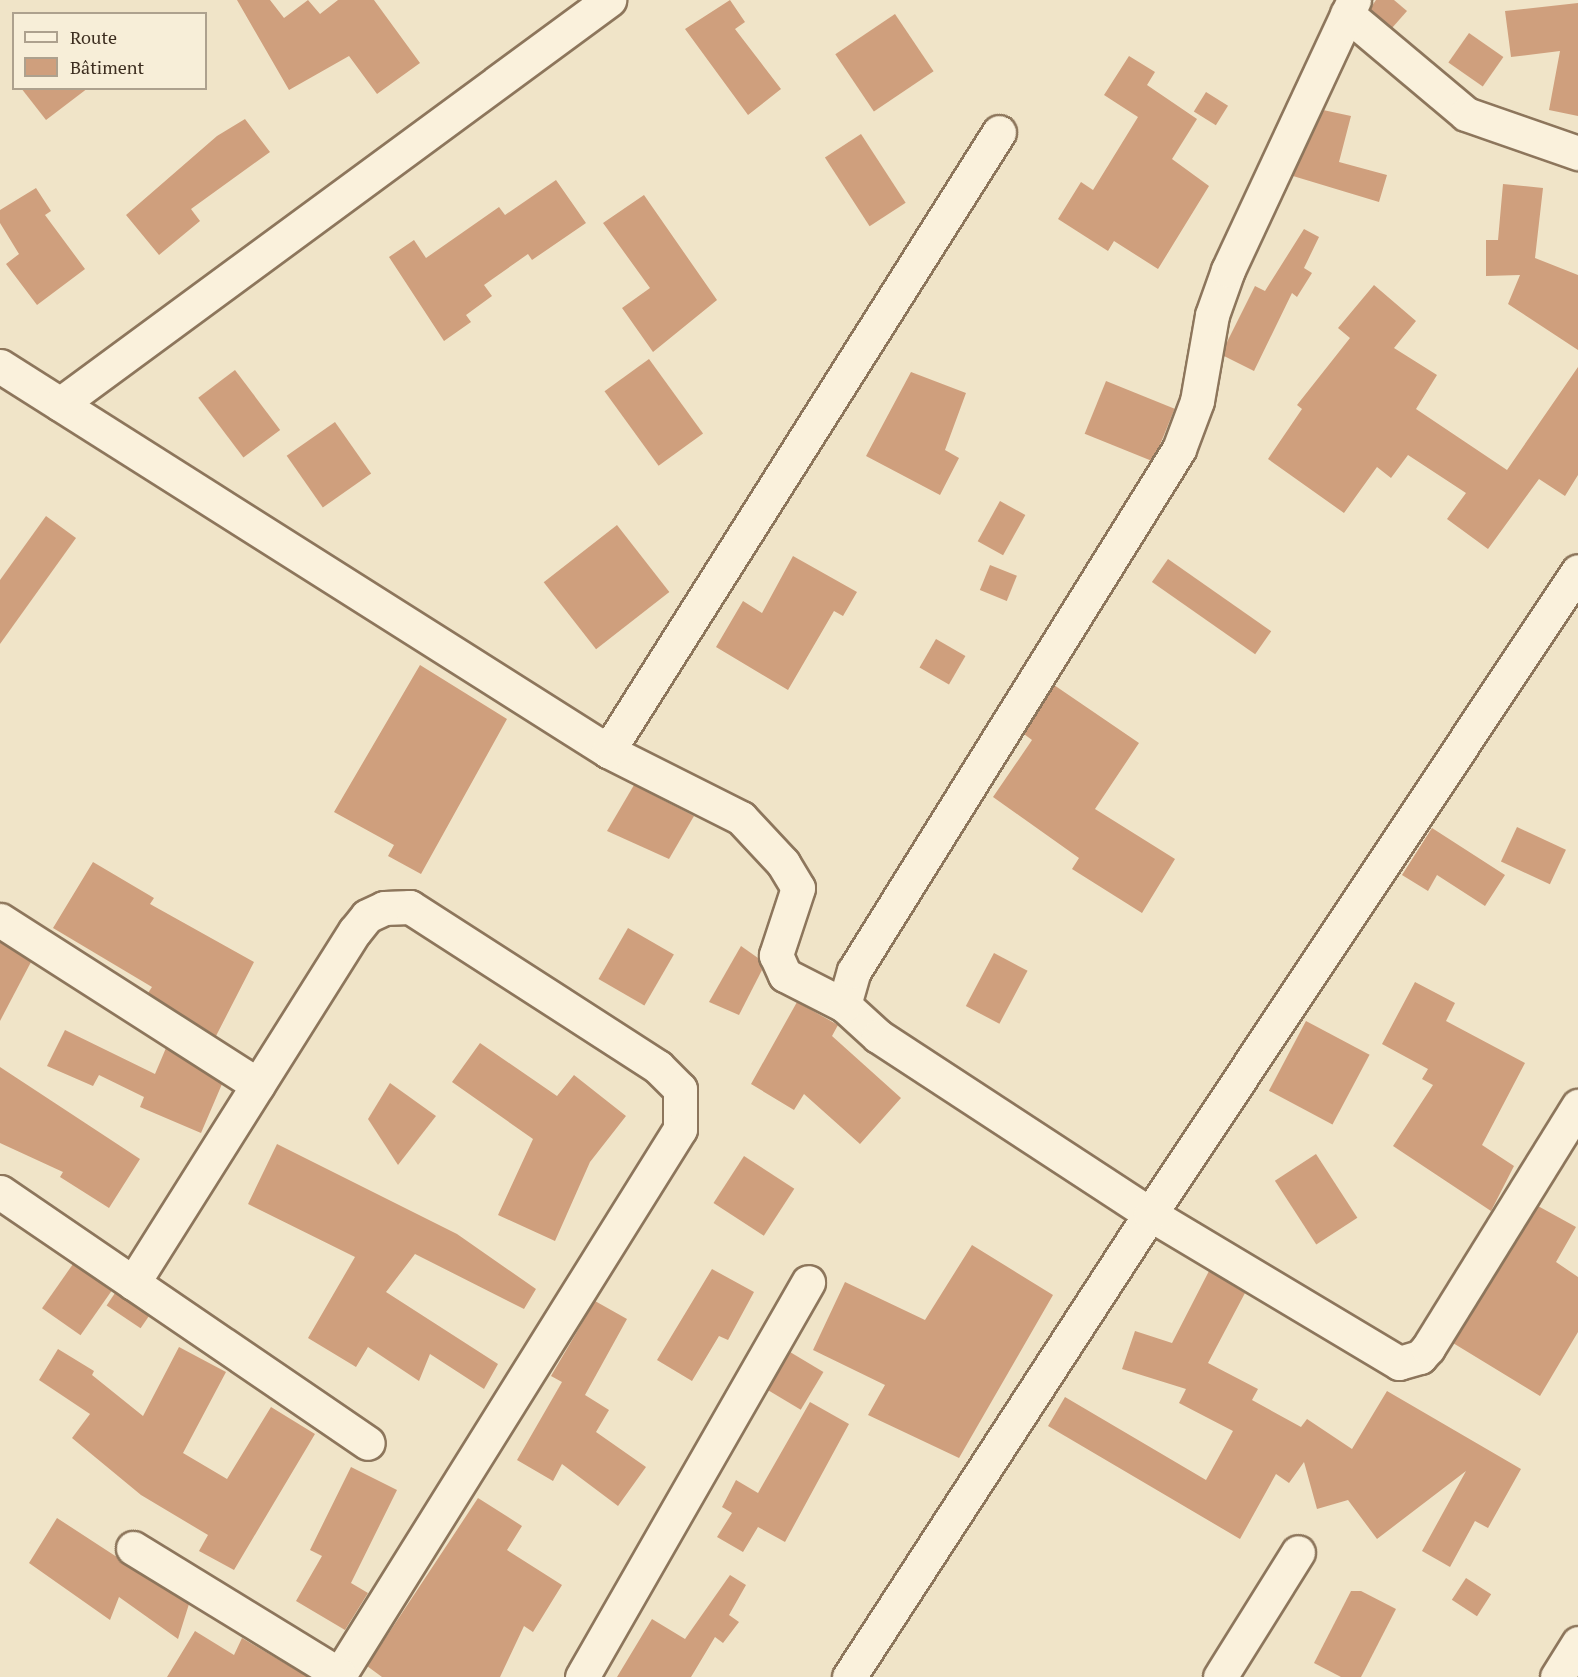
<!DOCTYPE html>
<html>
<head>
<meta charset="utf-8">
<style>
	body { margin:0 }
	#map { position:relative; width:1578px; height:1677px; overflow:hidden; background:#f0e4c8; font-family:"PT Serif",serif }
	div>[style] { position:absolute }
	.building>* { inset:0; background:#cf9f7d; transform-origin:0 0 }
	.roads { filter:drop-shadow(2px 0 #8d765c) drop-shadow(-2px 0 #8d765c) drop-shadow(0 2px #8d765c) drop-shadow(0 -2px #8d765c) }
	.minor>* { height:33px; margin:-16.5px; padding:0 16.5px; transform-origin:16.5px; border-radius:16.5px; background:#faf1dc }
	span { translate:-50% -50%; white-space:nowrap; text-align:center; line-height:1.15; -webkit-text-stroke:4.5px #f7eed8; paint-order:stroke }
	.legend { position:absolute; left:12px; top:12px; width:195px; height:78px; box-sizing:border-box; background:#f7eed8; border:2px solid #ada18e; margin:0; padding:8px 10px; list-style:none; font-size:18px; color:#3d2e20 }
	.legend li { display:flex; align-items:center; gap:12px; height:30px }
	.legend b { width:30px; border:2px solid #ada18e }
</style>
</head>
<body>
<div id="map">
	<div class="building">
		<div style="clip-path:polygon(237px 0,270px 0,284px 18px,308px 0,320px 14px,338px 0,374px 0,420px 63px,377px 94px,349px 56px,289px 90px)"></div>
		<div style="clip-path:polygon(730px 0,745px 22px,735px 29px,781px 89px,748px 115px,685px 29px)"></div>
		<div style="clip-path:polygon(1376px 0,1394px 0,1407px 11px,1392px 28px,1370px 9px)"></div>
		<div style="clip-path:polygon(1578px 3px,1578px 116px,1549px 110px,1560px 51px,1511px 57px,1505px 11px)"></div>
		<div style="left:895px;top:14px;width:69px;height:72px;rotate:56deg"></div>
		<div style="left:1469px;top:33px;width:42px;height:36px;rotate:35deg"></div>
		<div style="clip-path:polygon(1129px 56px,1155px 72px,1147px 85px,1197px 119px,1172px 159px,1209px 186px,1158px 269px,1114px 241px,1108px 251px,1058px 219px,1081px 182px,1093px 190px,1138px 117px,1104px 95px)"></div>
		<div style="clip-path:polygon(21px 88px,88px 88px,46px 120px)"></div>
		<div style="left:1206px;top:92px;width:26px;height:23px;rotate:32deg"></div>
		<div style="clip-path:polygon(1323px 110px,1351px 116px,1339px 162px,1387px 175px,1379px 202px,1293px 176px)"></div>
		<div style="clip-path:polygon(245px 119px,270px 152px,191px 209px,200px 221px,159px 255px,126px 215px,217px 136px)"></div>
		<div style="left:861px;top:134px;width:82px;height:43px;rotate:57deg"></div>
		<div style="clip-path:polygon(556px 180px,586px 223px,532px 260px,528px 254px,484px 285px,492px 296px,466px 315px,471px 322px,444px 341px,389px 257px,414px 240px,426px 258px,499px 207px,505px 215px)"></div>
		<div style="clip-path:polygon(1503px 184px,1543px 188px,1535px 258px,1578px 275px,1578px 350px,1508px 304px,1520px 275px,1486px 276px,1486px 240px,1498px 240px)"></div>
		<div style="clip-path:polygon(36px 188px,51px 211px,45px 215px,85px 269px,37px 305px,6px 264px,19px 254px,0 223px,0 210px)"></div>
		<div style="clip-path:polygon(644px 195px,717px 300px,653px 352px,622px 308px,650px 288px,603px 223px)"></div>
		<div style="clip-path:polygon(1304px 229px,1319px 237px,1304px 268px,1312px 273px,1297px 297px,1292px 293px,1254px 371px,1224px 356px,1226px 344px,1255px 286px,1265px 291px)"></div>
		<div style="clip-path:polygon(1374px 285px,1416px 321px,1394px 348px,1437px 375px,1416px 409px,1507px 470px,1578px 367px,1578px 475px,1565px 496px,1539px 479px,1488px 549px,1447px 519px,1466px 493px,1408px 455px,1391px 478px,1377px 467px,1344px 513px,1268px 459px,1302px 409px,1297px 405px,1350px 338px,1338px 328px)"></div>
		<div style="left:649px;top:359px;width:92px;height:55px;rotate:54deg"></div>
		<div style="left:235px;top:370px;width:75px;height:46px;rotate:53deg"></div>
		<div style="clip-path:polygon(911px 372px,966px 393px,945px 450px,959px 458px,940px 495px,866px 456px)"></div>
		<div style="left:1106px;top:381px;width:74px;height:57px;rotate:22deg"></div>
		<div style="left:335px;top:422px;width:63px;height:59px;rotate:55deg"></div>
		<div style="left:1000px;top:501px;width:29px;height:46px;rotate:29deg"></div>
		<div style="clip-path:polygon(46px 516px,76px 538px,0 644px,0 580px)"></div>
		<div style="left:617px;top:525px;width:85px;height:93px;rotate:52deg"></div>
		<div style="clip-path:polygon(793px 556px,857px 592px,843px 616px,834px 611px,788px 690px,716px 647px,743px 601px,762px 613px)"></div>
		<div style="left:1168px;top:559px;width:126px;height:28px;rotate:35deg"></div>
		<div style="left:990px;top:565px;width:29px;height:27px;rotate:22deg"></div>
		<div style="left:936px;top:639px;width:34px;height:33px;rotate:30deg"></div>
		<div style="clip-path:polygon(420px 665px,507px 719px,421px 874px,388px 856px,394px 845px,334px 812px)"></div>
		<div style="clip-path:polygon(1054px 685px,1139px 743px,1095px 809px,1175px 859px,1142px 913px,1072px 869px,1079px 858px,993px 797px,1032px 740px,1024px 734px)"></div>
		<div style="clip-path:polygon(634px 785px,694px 816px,669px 859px,607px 831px)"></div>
		<div style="left:1517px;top:827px;width:54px;height:38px;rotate:25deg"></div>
		<div style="clip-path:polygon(1432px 828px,1505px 875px,1485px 906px,1437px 875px,1428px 891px,1402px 875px)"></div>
		<div style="clip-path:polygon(93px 862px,154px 898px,150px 904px,254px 962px,216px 1036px,148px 993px,152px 987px,53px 928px)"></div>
		<div style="left:628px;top:928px;width:53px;height:59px;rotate:30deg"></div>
		<div style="clip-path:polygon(0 942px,31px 962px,0 1021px)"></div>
		<div style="clip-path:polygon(741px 946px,758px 958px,762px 970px,739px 1015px,709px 1002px)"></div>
		<div style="left:994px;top:953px;width:38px;height:60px;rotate:28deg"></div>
		<div style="clip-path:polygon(1415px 982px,1455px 1003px,1446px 1021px,1525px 1063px,1482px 1145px,1514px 1166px,1491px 1211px,1393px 1146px,1433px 1085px,1422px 1079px,1428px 1069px,1382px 1044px)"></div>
		<div style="clip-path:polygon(797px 1002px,838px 1025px,832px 1036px,901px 1098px,860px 1144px,804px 1094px,794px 1110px,751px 1084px)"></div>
		<div style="left:1306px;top:1021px;width:72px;height:79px;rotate:28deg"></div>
		<div style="clip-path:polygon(65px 1030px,155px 1074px,166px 1048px,222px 1084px,201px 1133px,140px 1107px,144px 1097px,99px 1075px,93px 1086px,47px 1066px)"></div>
		<div style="clip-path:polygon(480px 1043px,557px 1096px,574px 1075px,626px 1116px,590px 1162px,555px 1241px,498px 1215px,533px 1139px,452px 1082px)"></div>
		<div style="clip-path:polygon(0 1067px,140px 1159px,109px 1208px,60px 1177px,63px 1172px,0 1143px)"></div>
		<div style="clip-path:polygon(390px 1083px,436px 1116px,398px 1165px,368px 1119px)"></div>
		<div style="clip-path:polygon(277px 1144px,457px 1234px,536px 1289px,524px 1309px,415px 1254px,386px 1292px,498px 1364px,484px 1389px,430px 1354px,419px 1381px,368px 1347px,356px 1367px,308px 1338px,355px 1257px,248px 1204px)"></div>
		<div style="left:1316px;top:1154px;width:76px;height:49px;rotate:57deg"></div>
		<div style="left:744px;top:1156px;width:60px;height:56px;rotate:33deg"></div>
		<div style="clip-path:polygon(1538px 1206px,1576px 1227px,1556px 1262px,1578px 1277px,1578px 1332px,1540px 1396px,1453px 1343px)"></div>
		<div style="clip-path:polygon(972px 1245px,1053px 1295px,959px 1458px,868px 1415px,885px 1385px,813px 1350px,845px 1282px,925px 1320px)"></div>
		<div style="left:73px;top:1264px;width:47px;height:54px;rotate:35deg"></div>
		<div style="clip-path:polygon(712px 1269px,754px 1292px,728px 1340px,719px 1336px,692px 1381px,657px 1360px)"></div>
		<div style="clip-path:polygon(1209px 1271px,1245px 1293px,1208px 1363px,1258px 1389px,1252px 1400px,1301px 1427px,1307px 1419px,1352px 1449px,1387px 1391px,1521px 1469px,1488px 1528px,1475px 1521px,1450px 1567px,1422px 1551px,1466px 1471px,1377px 1539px,1348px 1500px,1317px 1509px,1304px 1462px,1289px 1483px,1276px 1474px,1240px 1539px,1048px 1426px,1065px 1397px,1206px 1480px,1233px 1431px,1179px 1403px,1186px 1389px,1122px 1369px,1135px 1331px,1172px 1343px)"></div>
		<div style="left:115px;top:1293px;width:41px;height:15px;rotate:34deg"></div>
		<div style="clip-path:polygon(595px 1301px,627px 1319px,585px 1395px,609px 1410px,596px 1432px,646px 1467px,618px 1506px,562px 1464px,553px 1481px,517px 1460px,562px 1382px,551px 1376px)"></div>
		<div style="clip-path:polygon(179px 1347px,226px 1372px,183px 1453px,227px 1479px,271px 1407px,315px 1434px,234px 1570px,199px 1551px,208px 1535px,141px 1495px,72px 1438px,90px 1414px,39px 1380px,58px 1349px,94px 1371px,92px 1375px,143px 1416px)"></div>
		<div style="left:790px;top:1352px;width:39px;height:44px;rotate:31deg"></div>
		<div style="clip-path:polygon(810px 1402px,849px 1424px,785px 1542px,758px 1527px,743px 1552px,717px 1537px,732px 1513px,722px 1507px,736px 1480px,758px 1493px)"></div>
		<div style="clip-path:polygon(351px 1467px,397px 1490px,351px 1583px,368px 1593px,345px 1630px,296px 1601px,322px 1556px,310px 1550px)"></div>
		<div style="clip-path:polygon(478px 1498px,522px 1526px,507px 1550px,562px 1585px,533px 1632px,524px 1626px,500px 1677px,382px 1677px,367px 1666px)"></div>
		<div style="clip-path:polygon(57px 1518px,189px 1604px,178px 1639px,119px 1597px,110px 1620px,29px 1563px)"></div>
		<div style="clip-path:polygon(730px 1575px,746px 1585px,729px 1615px,739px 1622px,723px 1643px,715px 1637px,691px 1677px,617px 1677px,652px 1619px,685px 1639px)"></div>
		<div style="left:1466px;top:1578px;width:30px;height:26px;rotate:33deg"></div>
		<div style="clip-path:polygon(1351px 1591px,1361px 1591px,1396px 1609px,1361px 1677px,1341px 1677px,1314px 1663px)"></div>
		<div style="clip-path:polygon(195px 1631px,234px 1655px,242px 1638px,308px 1677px,167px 1677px)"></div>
	</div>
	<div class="roads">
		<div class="minor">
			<div style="left:1347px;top:14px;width:155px;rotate:40deg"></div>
			<div style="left:1466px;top:114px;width:119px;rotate:19.2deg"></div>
			<div style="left:0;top:366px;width:720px;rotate:32.34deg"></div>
			<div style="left:608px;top:751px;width:149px;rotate:26.7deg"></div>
			<div style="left:741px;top:818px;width:62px;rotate:47deg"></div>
			<div style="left:783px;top:863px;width:29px;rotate:59deg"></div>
			<div style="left:798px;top:888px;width:71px;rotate:108.2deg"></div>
			<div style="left:776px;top:955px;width:22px;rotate:66deg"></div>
			<div style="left:785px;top:975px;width:66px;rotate:27deg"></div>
			<div style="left:844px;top:1005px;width:46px;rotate:42.4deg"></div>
			<div style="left:878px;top:1036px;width:325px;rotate:33.2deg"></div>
			<div style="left:1150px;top:1214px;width:290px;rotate:30.9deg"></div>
			<div style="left:1399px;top:1363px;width:22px;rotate:-16deg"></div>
			<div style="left:1420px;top:1357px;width:12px;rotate:-48deg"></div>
			<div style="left:1428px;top:1348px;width:285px;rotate:-58.2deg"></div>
			<div style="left:60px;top:404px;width:682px;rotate:-36.35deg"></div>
			<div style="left:608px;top:751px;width:732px;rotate:-57.72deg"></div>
			<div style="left:0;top:920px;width:306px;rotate:32.6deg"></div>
			<div style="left:844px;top:1005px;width:35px;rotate:-74deg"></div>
			<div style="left:854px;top:971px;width:615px;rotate:-58.09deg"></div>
			<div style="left:1179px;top:449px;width:51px;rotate:-69.4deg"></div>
			<div style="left:1197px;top:401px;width:87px;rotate:-80.1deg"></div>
			<div style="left:1212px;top:315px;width:48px;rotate:-70.4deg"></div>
			<div style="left:1228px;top:270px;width:298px;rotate:-65deg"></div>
			<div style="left:0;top:1192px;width:445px;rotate:34.3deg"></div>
			<div style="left:133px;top:1283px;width:416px;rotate:-57.8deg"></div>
			<div style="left:355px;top:931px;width:19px;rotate:-51deg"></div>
			<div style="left:367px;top:916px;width:19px;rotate:-25deg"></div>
			<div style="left:384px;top:908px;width:26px;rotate:-2deg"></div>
			<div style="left:410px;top:907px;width:295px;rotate:32.8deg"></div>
			<div style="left:658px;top:1067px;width:31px;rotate:45deg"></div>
			<div style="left:680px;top:1089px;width:40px;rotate:90deg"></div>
			<div style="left:680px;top:1129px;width:646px;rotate:121.97deg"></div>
			<div style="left:133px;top:1548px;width:241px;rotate:31.5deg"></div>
			<div style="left:582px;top:1677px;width:455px;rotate:-60.2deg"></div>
			<div style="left:849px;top:1677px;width:552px;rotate:-56.97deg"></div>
			<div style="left:1150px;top:1214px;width:772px;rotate:-56.35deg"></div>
			<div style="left:1220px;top:1677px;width:147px;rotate:-58deg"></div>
			<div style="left:1557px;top:1677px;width:40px;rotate:-58deg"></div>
		</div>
	</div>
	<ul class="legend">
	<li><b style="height:8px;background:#faf1dc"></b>Route</li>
	<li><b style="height:16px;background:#cf9f7d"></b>Bâtiment</li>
	</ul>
</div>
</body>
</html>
